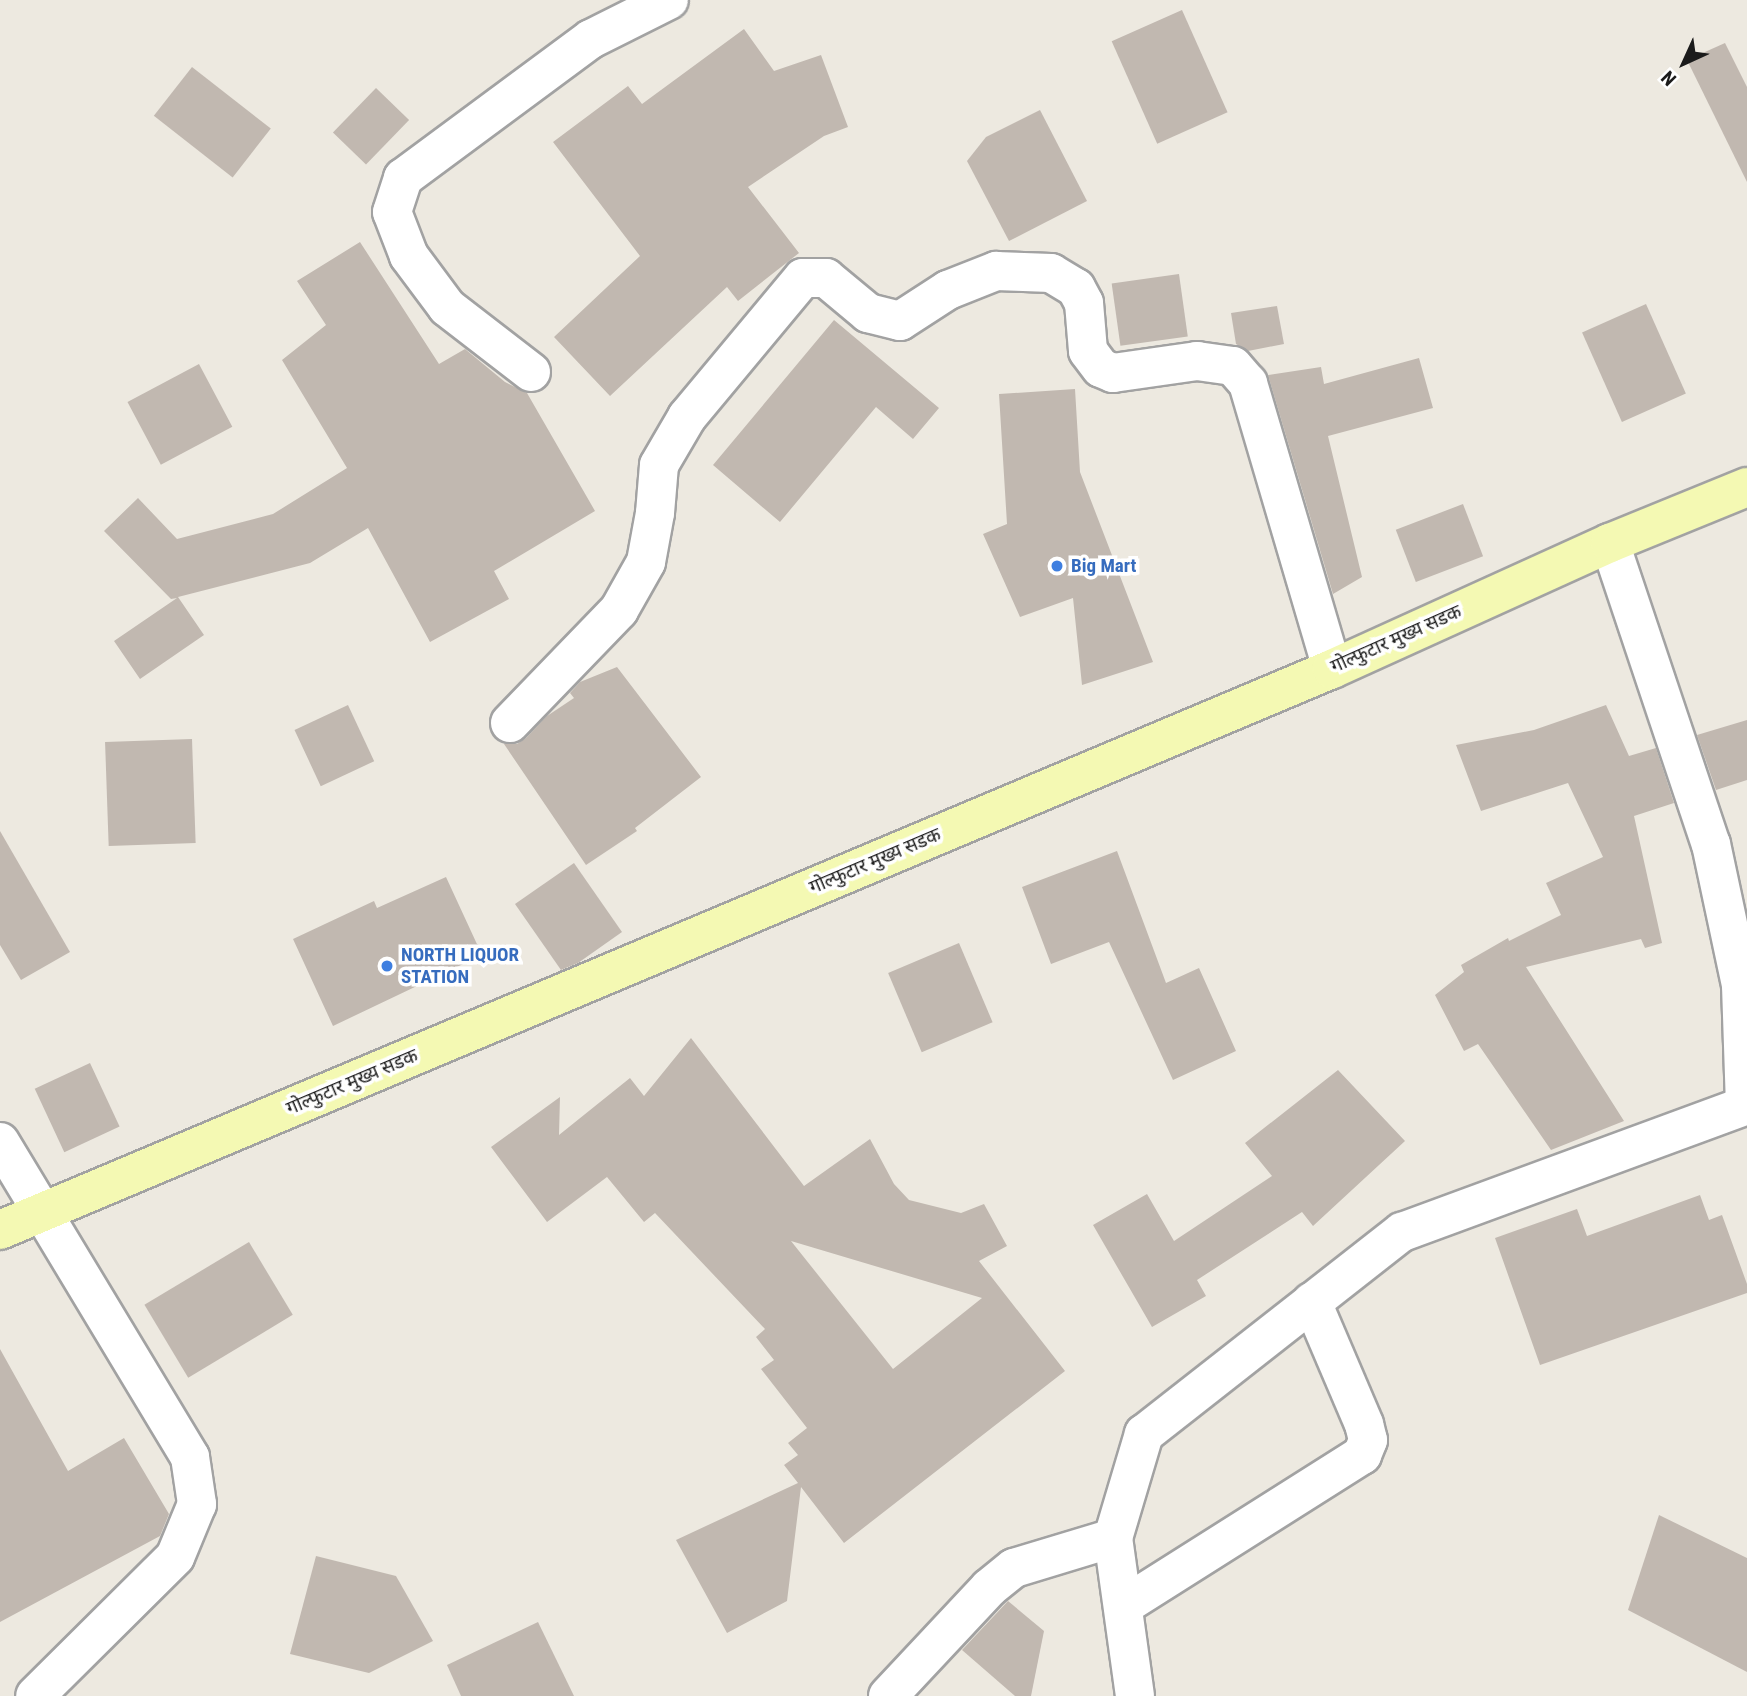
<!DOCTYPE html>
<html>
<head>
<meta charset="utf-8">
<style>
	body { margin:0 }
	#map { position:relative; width:1747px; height:1696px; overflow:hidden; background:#ede9e0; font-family:"Roboto Condensed","Noto Sans Devanagari",sans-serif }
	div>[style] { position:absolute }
	.building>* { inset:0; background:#c1b8b0; transform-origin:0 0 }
	.roads { filter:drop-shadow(2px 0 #a2a2a2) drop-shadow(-2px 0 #a2a2a2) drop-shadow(0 2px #a2a2a2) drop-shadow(0 -2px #a2a2a2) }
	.minor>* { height:38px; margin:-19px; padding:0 19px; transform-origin:19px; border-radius:19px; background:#fff }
	.secondary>* { height:38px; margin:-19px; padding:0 19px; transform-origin:19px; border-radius:19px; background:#f4f9b3 }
	.dots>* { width:19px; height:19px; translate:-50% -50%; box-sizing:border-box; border:4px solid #fff; border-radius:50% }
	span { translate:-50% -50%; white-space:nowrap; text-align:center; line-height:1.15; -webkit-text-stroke:7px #fff; paint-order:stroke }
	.shop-label { font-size:19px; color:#366cbe; font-weight:700 }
	.left { translate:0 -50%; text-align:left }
	.street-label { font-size:19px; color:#1b1b1b }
	.north { position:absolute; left:1649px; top:28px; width:70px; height:70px; -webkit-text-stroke:5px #fff; paint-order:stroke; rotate:225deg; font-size:19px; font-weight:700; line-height:28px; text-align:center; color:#1b1b1b }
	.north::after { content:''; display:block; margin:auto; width:24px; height:32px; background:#1b1b1b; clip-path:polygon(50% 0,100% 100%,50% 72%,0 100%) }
</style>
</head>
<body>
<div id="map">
	<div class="building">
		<div style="left:1182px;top:10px;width:112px;height:77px;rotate:66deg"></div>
		<div style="clip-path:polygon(744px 29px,774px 71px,821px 55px,848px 127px,824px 136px,748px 187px,799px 253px,738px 301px,727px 287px,610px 396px,554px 337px,640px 256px,553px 142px,628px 86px,642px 104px)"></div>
		<div style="clip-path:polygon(1725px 43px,1747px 87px,1747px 182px,1687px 60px)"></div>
		<div style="left:192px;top:67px;width:100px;height:62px;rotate:38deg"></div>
		<div style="left:376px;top:88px;width:46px;height:62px;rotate:44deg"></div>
		<div style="clip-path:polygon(1040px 110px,1087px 201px,1009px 241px,967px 161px,986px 137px)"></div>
		<div style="clip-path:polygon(360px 242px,439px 364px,465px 349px,505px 382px,527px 393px,595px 511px,494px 571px,509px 599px,430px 642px,368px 528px,310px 563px,178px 597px,204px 635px,140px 679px,114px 641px,177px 598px,171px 599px,104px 531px,138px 498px,177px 539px,273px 514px,347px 468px,282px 360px,326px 325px,297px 281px)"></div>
		<div style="left:1179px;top:274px;width:63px;height:68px;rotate:82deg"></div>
		<div style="left:1646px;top:304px;width:98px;height:70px;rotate:66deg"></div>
		<div style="clip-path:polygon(1277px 306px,1284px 344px,1248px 351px,1236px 344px,1231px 313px)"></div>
		<div style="clip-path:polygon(834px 320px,939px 408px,913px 439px,876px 407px,780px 522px,713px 465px)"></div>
		<div style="clip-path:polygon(1419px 358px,1433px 408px,1328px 436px,1362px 577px,1333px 594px,1268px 375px,1321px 367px,1324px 384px)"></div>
		<div style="left:199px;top:364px;width:71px;height:81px;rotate:62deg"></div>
		<div style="clip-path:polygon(1075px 389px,1080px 472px,1153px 662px,1082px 685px,1073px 598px,1020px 617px,983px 534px,1007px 524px,999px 394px)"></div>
		<div style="left:1463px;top:504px;width:56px;height:72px;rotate:69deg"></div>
		<div style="clip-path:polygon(617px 667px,701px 777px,635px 828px,637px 831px,586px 865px,504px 744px,517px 744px,526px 738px,547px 716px,574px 698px,570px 693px,580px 682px)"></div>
		<div style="left:348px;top:705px;width:62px;height:59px;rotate:65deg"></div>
		<div style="clip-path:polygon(1606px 705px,1629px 756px,1656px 748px,1674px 803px,1634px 816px,1662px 943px,1645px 948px,1641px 939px,1526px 967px,1624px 1121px,1551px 1150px,1478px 1044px,1464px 1051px,1435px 995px,1464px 972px,1461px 965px,1508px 938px,1509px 941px,1561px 915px,1546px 883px,1603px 857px,1568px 783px,1481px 811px,1456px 745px,1534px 730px)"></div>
		<div style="clip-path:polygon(1747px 720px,1747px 780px,1716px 790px,1697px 735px)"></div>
		<div style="left:192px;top:739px;width:104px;height:87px;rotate:88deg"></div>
		<div style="clip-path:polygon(0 831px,70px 952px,21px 980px,0 945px)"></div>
		<div style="clip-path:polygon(1117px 851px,1166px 983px,1199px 968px,1236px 1051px,1173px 1080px,1109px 942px,1051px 964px,1022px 887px)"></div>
		<div style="clip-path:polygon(574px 863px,622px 932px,578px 963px,561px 970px,515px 904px)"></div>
		<div style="clip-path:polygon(446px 877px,482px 955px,333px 1026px,293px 939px,374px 901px,377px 908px)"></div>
		<div style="left:959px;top:943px;width:86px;height:77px;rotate:67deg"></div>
		<div style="clip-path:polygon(evenodd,691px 1038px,804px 1186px,870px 1139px,894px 1184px,909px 1200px,961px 1213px,984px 1204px,1007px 1246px,979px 1261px,1065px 1371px,844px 1543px,801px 1487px,787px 1601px,727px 1633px,676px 1540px,798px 1483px,784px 1465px,798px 1455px,788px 1443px,807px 1428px,761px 1369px,774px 1360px,756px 1337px,765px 1329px,655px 1213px,644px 1222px,607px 1177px,547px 1222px,491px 1147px,560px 1097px,559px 1135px,630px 1078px,644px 1096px,691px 1038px,791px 1241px,982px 1298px,893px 1369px,791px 1241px)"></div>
		<div style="left:90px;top:1063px;width:70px;height:61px;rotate:65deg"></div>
		<div style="clip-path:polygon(1338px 1070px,1405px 1141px,1313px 1226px,1302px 1212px,1197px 1280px,1206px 1296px,1152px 1327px,1093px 1225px,1147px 1194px,1174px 1241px,1272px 1176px,1245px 1143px)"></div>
		<div style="clip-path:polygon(1700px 1195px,1709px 1220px,1722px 1215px,1747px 1284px,1747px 1293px,1540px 1365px,1495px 1238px,1577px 1209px,1587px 1236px)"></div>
		<div style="left:249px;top:1242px;width:85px;height:122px;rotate:59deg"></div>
		<div style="clip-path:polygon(0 1349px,68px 1471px,124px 1438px,169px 1514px,160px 1536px,0 1622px)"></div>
		<div style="clip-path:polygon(1659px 1515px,1747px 1558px,1747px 1672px,1628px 1610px)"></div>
		<div style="clip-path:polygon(316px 1556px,396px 1576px,433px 1641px,369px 1673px,290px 1654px)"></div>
		<div style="clip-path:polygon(1008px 1601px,1044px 1631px,1031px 1696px,1015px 1696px,962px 1650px)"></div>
		<div style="clip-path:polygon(538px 1622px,574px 1696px,461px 1696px,447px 1665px)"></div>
	</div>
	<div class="roads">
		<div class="minor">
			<div style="left:531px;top:372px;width:106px;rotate:-142.3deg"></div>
			<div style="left:447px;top:307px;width:64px;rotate:-126.7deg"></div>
			<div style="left:409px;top:256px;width:47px;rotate:-111.1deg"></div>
			<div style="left:392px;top:212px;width:36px;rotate:-72deg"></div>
			<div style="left:403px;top:178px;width:234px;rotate:-36.5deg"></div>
			<div style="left:591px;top:39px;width:87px;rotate:-26.6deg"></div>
			<div style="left:1610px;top:543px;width:317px;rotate:71.5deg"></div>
			<div style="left:1711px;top:844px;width:144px;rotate:78deg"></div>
			<div style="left:1741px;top:985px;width:121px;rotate:88.1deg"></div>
			<div style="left:510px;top:723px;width:157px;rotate:-46deg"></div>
			<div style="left:619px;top:610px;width:55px;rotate:-60.6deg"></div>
			<div style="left:646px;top:562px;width:50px;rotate:-79.6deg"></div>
			<div style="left:655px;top:513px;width:48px;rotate:-85.2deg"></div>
			<div style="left:659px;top:465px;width:56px;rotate:-59.7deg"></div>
			<div style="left:687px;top:417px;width:181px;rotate:-50.2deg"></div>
			<div style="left:803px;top:278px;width:23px"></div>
			<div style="left:826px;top:278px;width:55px;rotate:39.8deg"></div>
			<div style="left:868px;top:313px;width:33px;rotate:14deg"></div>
			<div style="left:900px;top:321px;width:57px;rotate:-32.9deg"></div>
			<div style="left:948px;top:290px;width:52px;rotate:-21.6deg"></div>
			<div style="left:996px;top:271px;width:55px;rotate:2.1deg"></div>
			<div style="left:1051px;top:273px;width:29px;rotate:31deg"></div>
			<div style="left:1076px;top:288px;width:17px;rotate:62deg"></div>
			<div style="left:1084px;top:303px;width:48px;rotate:85.2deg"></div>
			<div style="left:1088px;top:351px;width:21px;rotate:53deg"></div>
			<div style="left:1101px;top:368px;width:13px;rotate:23deg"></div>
			<div style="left:1113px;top:373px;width:85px;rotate:-8.1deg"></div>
			<div style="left:1197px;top:361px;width:36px;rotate:8deg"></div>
			<div style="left:1233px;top:366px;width:23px;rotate:49deg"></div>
			<div style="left:1248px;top:383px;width:298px;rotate:73.6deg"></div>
			<div style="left:0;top:1142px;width:368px;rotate:58.9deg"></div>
			<div style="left:190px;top:1457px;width:48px;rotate:81.5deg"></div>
			<div style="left:197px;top:1504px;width:57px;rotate:112.5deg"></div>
			<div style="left:175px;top:1557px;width:197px;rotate:135.2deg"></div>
			<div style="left:1123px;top:1606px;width:283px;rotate:-32.3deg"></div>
			<div style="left:1362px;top:1455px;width:16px;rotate:-68deg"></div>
			<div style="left:1368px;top:1440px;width:16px;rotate:-104deg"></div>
			<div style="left:1364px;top:1424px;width:133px;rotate:-113.1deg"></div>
			<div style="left:888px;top:1696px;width:148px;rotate:-46.9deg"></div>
			<div style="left:989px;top:1588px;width:32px;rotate:-39deg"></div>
			<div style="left:1014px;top:1568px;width:103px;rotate:-16.9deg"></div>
			<div style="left:1135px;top:1696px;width:160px;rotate:-97.9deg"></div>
			<div style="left:1113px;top:1538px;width:109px;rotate:-73.4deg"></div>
			<div style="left:1144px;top:1434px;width:328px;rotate:-38.1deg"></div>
			<div style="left:1402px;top:1232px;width:368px;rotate:-20.2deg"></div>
		</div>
		<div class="secondary">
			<div style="left:0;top:1230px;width:1445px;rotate:-22.84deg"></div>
			<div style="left:1332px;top:669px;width:305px;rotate:-24.4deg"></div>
			<div style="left:1610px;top:543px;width:148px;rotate:-22.2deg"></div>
		</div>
	</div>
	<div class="dots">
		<div style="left:1057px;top:566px;background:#3f7fe0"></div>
		<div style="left:387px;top:966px;background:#3f7fe0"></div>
	</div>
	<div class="shop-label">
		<span class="left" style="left:1071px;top:566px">Big Mart</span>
		<span class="left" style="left:401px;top:966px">NORTH LIQUOR<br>STATION</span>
	</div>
	<div class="street-label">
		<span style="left:1396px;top:639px;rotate:-24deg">गोल्फुटार मुख्य सडक</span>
		<span style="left:875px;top:861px;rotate:-23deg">गोल्फुटार मुख्य सडक</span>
		<span style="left:352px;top:1082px;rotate:-23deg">गोल्फुटार मुख्य सडक</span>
	</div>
	<div class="north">N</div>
</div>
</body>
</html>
